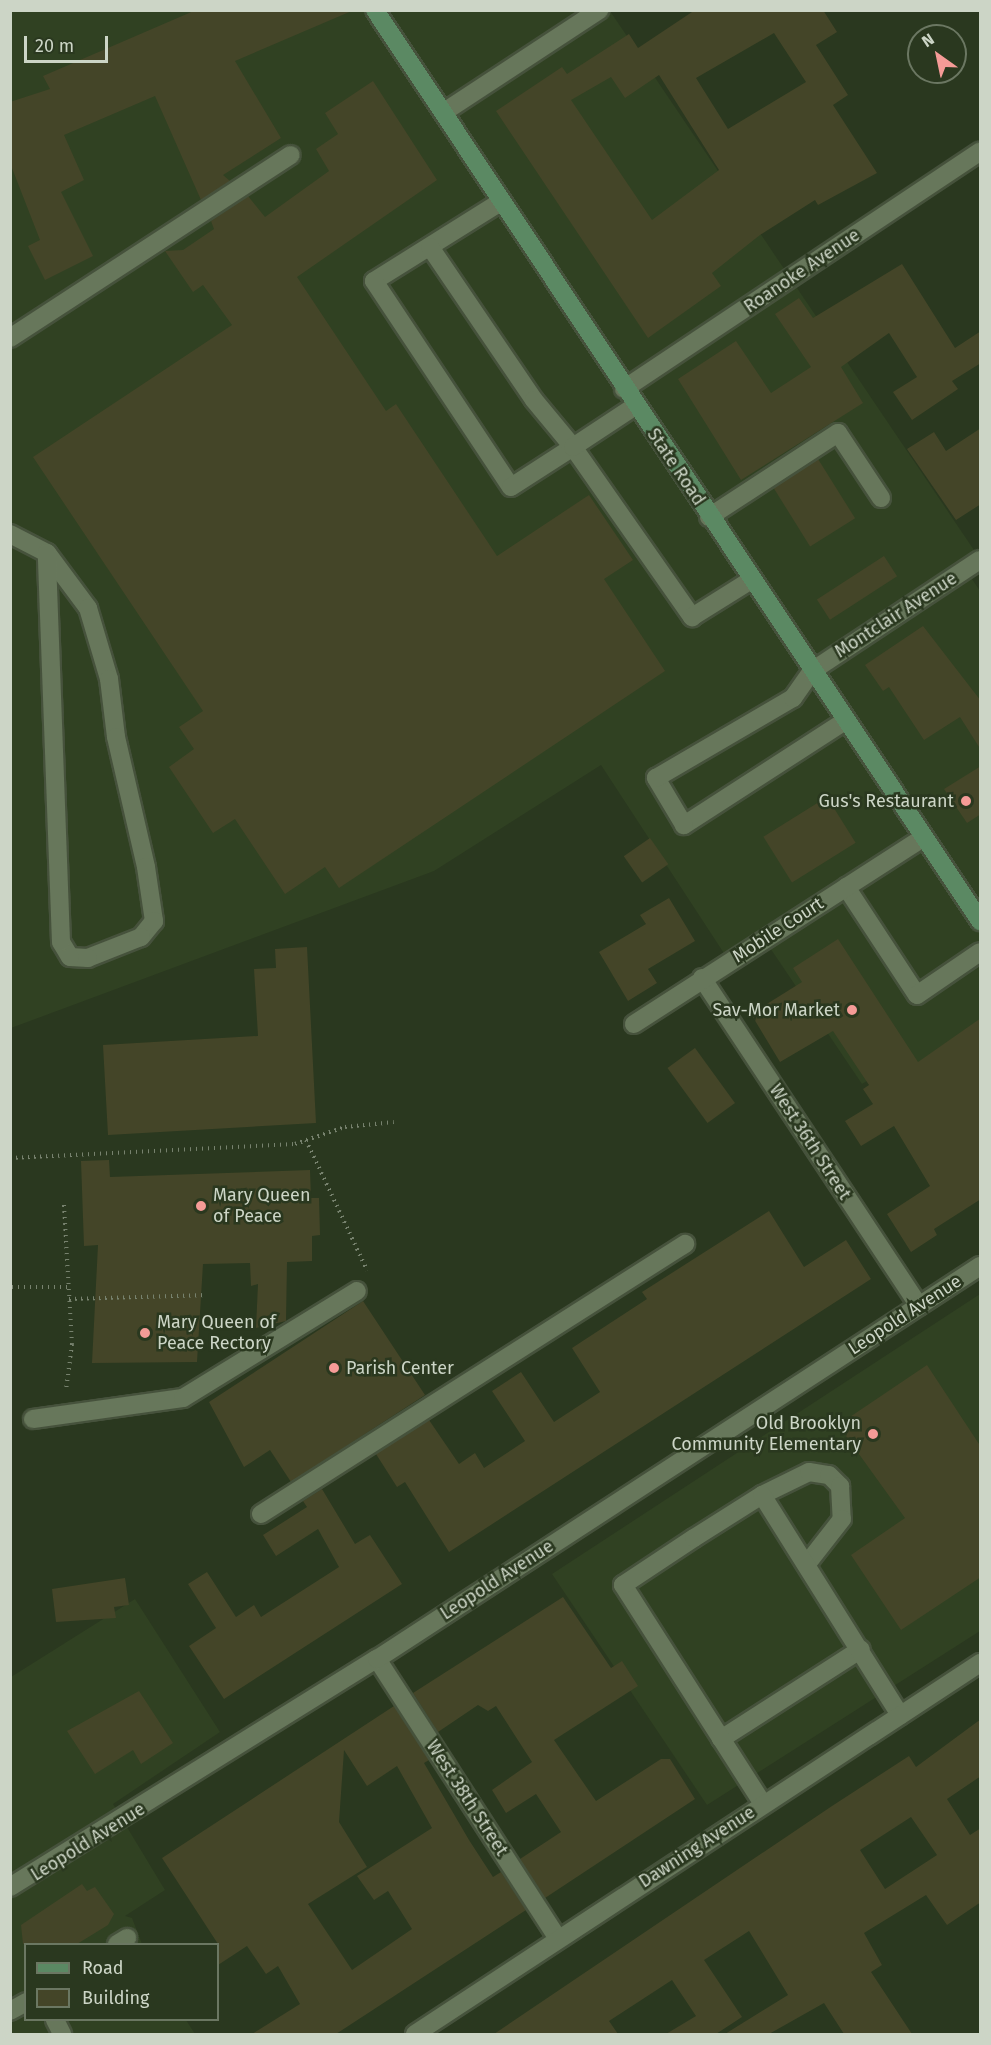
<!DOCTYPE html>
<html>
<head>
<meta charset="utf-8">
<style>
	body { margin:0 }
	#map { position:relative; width:991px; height:2045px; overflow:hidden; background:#2a381f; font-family:"Fira Sans",sans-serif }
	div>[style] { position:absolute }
	.built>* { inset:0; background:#304122 }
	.building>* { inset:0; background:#444528; transform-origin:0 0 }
	.path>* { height:4px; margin-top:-2px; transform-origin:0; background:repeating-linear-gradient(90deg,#77826e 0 1.5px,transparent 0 6px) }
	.roads { filter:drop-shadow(2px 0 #46523c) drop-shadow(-2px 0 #46523c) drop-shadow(0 2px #46523c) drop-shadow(0 -2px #46523c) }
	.minor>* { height:18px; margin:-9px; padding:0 9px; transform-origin:9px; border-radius:9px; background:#67775b }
	.major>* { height:18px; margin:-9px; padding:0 9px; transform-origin:9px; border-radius:9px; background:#5b8963 }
	.dots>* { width:16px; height:16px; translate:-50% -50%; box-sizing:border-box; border:3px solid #2a381f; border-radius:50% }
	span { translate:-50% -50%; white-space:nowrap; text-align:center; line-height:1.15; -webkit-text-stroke:5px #2a381f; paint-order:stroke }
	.street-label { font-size:18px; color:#ccd5c6 }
	.poi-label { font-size:18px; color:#ccd5c6 }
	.right { translate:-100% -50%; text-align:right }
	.left { translate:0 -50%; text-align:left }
	.frame { position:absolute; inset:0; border:12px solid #ccd5c6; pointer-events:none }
	.legend { position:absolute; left:24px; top:1943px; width:195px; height:78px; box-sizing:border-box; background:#2a381f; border:2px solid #6b7762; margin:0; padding:8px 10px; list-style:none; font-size:18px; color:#ccd5c6 }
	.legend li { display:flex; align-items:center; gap:12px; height:30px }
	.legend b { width:30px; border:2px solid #6b7762 }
	.north { position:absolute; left:907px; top:24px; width:60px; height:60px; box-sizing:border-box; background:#2a381f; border:2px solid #6b7762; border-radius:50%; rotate:327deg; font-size:16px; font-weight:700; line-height:24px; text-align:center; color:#ccd5c6 }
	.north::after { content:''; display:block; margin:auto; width:21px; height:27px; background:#f59b97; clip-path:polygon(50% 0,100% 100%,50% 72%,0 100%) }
	.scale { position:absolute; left:24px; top:36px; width:84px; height:27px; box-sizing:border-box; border:3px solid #ccd5c6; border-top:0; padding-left:8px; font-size:18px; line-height:21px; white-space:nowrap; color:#ccd5c6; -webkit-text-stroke:4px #2a381f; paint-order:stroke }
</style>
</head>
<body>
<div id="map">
	<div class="built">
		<div style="clip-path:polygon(11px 11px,610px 11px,980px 559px,966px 570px,980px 591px,980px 1174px,903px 1059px,862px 1084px,764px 939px,729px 961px,601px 765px,434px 871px,11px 1028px)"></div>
		<div style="clip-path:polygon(980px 1294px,980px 1631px,707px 1805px,552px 1574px)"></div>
		<div style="clip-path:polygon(135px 1599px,220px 1732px,113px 1804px,165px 1890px,125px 1916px,132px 1918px,142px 1944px,26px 1944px,26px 2020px,186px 2020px,195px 2034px,11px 2034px,11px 1677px)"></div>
	</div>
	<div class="building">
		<div style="clip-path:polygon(196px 10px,354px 10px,235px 61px,281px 138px,223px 175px,230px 181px,201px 200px,155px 96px,64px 135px,84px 180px,61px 192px,93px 256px,45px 280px,28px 246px,40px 240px,10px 163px,10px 102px,50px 89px,43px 76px)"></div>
		<div style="clip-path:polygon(evenodd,695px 10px,823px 10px,837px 32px,816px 45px,848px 95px,833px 105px,877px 173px,818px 205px,815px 200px,760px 235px,712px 273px,721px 286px,648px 338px,496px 111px,562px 67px,567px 74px,629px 34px,638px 48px,695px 10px,774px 33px,806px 82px,728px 129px,696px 78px,774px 33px,695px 10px,659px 75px,719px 170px,652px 220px,571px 100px,611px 77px,625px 98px,659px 75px)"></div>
		<div style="clip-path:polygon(373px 81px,437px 180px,297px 277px,386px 411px,396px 404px,497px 556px,589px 495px,633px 560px,604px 579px,665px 671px,339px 888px,325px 867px,285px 894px,235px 819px,213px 833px,169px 767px,194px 749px,179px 727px,203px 711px,33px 457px,232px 325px,203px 285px,193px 292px,165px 251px,183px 250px,214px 229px,211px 221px,248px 196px,265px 217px,329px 171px,316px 149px,338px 134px,325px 113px)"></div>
		<div style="clip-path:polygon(902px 264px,955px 348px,981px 331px,981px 363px,952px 381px,958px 389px,912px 420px,893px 392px,917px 377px,889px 333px,841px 367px,863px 403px,741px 480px,678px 379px,736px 341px,771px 393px,811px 367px,775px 314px,799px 298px,813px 318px)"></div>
		<div style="clip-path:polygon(981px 428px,981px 504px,956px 520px,907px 449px,934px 432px,946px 451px)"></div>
		<div style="left:818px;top:459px;width:70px;height:53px;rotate:58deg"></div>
		<div style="left:884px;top:556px;width:24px;height:80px;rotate:57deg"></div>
		<div style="clip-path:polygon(923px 626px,981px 701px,981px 750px,960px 717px,924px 740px,889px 687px,883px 691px,865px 665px)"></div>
		<div style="clip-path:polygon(981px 766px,981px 814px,967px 823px,944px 789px)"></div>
		<div style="left:827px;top:797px;width:54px;height:75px;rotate:58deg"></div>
		<div style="left:650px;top:838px;width:32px;height:32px;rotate:55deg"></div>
		<div style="clip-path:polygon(669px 898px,695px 941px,648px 969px,657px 983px,628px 1001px,599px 952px,646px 924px,640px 915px)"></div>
		<div style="clip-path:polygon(838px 939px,918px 1062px,981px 1018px,981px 1199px,934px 1229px,937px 1235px,911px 1252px,887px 1214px,930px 1186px,894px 1126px,861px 1146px,845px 1121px,873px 1104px,863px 1089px,869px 1085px,833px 1031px,780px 1062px,751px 1014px,802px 982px,793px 968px)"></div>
		<div style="clip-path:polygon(307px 947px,316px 1123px,108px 1135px,103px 1045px,258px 1036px,254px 969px,276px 968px,275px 949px)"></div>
		<div style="left:695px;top:1048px;width:68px;height:34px;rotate:54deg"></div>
		<div style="clip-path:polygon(109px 1160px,110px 1177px,310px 1170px,311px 1198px,319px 1198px,320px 1235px,312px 1236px,312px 1261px,287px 1262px,286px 1321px,256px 1328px,258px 1284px,251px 1286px,250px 1263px,203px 1264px,197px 1362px,92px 1363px,98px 1245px,84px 1246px,81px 1161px)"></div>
		<div style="clip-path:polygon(769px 1211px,804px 1267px,846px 1240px,871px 1279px,449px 1552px,405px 1482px,397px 1487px,376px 1454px,429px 1420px,459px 1464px,475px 1453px,484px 1468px,525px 1441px,492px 1391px,521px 1372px,554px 1422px,600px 1392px,572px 1348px,647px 1299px,642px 1292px)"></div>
		<div style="clip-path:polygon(363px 1301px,425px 1395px,291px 1482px,270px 1450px,244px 1467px,209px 1402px)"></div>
		<div style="clip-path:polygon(927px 1365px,981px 1447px,981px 1577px,901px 1630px,851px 1555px,905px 1518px,838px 1425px)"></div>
		<div style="clip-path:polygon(322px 1489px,355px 1544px,370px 1535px,402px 1584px,224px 1699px,189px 1646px,216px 1628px,188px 1584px,207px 1572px,236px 1617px,254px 1605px,261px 1617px,339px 1567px,318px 1529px,276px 1556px,263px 1535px,307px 1507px,303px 1501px)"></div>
		<div style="clip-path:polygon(125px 1578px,129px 1605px,114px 1607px,116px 1618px,56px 1622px,52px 1589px)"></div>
		<div style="clip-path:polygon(563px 1597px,611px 1668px,622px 1661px,638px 1686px,554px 1740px,596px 1801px,661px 1759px,670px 1759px,695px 1799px,545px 1898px,520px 1859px,561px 1832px,536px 1794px,506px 1813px,492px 1790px,532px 1762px,496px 1706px,488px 1711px,478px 1705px,438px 1732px,413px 1693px)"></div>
		<div style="clip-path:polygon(139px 1691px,173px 1743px,141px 1764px,133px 1750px,95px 1774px,67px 1731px)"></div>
		<div style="clip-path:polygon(evenodd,394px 1706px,429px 1760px,424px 1763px,469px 1840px,493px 1877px,501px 1872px,526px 1910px,336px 2034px,252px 2034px,300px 2004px,278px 1966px,266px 1974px,247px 1946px,218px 1965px,218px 1944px,162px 1858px,394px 1706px,344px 1750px,367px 1786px,397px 1766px,432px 1828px,357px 1876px,374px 1900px,388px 1891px,412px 1929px,352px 1970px,308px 1904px,367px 1867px,339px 1822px,344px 1750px)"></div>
		<div style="clip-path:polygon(evenodd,981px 1719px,981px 1776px,947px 1799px,970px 1835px,981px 1828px,981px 1902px,947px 1925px,926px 1895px,864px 1933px,882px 1965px,871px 1972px,912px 2034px,844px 2034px,824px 2003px,769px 2034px,725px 2034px,788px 1995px,749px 1931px,704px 1960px,742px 2017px,716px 2034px,666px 2034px,696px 2016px,672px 1980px,609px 2021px,618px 2034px,494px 2034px,832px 1806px,909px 1756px,916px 1767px,981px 1719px,911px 1817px,937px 1855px,885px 1889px,860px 1850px,911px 1817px)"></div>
		<div style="clip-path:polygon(82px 1884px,87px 1891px,95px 1887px,114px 1914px,108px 1925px,77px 1944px,23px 1944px,21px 1925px)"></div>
	</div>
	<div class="path">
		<div style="left:306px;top:1140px;width:144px;rotate:64.9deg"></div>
		<div style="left:10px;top:1158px;width:285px;rotate:-2.8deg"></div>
		<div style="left:295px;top:1144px;width:53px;rotate:-18.8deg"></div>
		<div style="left:345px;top:1127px;width:49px;rotate:-5.8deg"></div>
		<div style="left:64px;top:1205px;width:139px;rotate:86.7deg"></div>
		<div style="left:72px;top:1344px;width:47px;rotate:97.3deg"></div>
		<div style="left:12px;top:1287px;width:57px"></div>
		<div style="left:69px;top:1299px;width:138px;rotate:-1.7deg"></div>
	</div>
	<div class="roads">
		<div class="minor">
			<div style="left:444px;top:112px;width:186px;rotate:-33.3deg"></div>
			<div style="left:502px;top:201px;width:151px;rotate:148deg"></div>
			<div style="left:374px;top:281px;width:247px;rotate:56.4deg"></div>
			<div style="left:511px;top:487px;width:74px;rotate:-32.8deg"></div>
			<div style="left:573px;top:447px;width:208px;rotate:55deg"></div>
			<div style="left:692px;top:617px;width:70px;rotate:-32.1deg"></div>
			<div style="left:430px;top:247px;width:185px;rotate:55.8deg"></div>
			<div style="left:534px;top:400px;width:61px;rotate:50.3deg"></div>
			<div style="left:573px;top:447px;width:74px;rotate:-33.5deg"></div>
			<div style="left:10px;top:338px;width:335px;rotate:-33.1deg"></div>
			<div style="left:624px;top:389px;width:428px;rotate:-33.7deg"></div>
			<div style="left:709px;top:517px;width:154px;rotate:-33.1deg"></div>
			<div style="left:838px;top:433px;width:78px;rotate:56.5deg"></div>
			<div style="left:10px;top:534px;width:42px;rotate:27.2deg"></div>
			<div style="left:47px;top:553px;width:69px;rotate:53.3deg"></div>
			<div style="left:88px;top:608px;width:74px;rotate:73.5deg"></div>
			<div style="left:109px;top:679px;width:58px;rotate:83.1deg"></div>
			<div style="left:116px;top:737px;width:133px;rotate:77deg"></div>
			<div style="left:146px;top:867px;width:55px;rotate:81.6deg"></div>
			<div style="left:154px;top:921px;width:21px;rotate:129deg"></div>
			<div style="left:141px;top:937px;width:57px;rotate:158.4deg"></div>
			<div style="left:88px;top:958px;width:18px;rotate:-177deg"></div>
			<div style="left:70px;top:957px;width:17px;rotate:-121deg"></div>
			<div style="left:61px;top:942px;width:389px;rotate:-92.1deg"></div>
			<div style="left:845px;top:721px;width:192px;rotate:147.1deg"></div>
			<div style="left:684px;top:825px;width:55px;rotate:-120.8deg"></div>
			<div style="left:656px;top:778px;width:159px;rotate:-30.3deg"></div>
			<div style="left:793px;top:698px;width:33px;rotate:-55deg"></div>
			<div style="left:812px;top:671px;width:201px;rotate:-33.5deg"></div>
			<div style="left:846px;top:887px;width:129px;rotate:56.7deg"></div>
			<div style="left:917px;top:995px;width:76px;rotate:-34.3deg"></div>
			<div style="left:702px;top:978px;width:393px;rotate:56.5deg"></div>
			<div style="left:634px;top:1024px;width:345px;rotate:-32.8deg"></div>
			<div style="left:33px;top:1419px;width:151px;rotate:-8deg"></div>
			<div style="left:183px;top:1398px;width:204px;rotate:-31.6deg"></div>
			<div style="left:762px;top:1495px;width:52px;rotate:-26.1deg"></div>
			<div style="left:809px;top:1472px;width:20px;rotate:9deg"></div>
			<div style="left:829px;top:1475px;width:16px;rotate:45deg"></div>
			<div style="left:840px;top:1486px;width:33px;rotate:87deg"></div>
			<div style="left:842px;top:1519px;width:58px;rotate:128deg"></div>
			<div style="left:261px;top:1514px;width:503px;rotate:-32.49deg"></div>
			<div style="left:377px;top:1659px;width:331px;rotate:57.1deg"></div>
			<div style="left:721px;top:1739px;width:166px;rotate:-32.7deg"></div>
			<div style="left:763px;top:1804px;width:260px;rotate:-122.6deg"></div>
			<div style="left:623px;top:1585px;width:85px;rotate:-33.5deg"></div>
			<div style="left:694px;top:1538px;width:80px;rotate:-32.3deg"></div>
			<div style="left:762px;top:1495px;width:260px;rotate:57.9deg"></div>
			<div style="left:10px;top:1887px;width:432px;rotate:-31.9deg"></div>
			<div style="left:377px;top:1659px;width:720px;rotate:-33.09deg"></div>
			<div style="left:117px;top:1944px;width:12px;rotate:-31deg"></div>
			<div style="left:10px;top:2011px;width:18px;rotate:-29deg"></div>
			<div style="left:55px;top:2020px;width:16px;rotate:63deg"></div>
			<div style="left:415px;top:2034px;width:676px;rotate:-33.29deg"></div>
		</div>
		<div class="major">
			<div style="left:375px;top:10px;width:1094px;rotate:56.41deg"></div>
		</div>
	</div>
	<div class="dots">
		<div style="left:966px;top:801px;background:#f59b97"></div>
		<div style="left:852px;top:1010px;background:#f59b97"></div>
		<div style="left:201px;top:1206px;background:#f59b97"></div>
		<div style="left:145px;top:1333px;background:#f59b97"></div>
		<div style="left:334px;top:1368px;background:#f59b97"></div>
		<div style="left:873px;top:1434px;background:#f59b97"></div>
	</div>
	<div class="street-label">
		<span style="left:802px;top:271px;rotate:-34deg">Roanoke Avenue</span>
		<span style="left:676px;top:467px;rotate:56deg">State Road</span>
		<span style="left:896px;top:615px;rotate:-33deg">Montclair Avenue</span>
		<span style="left:778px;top:930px;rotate:-33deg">Mobile Court</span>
		<span style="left:810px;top:1142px;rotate:57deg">West 36th Street</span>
		<span style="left:905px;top:1315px;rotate:-33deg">Leopold Avenue</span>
		<span style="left:497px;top:1580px;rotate:-33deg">Leopold Avenue</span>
		<span style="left:467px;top:1798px;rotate:57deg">West 38th Street</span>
		<span style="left:88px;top:1842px;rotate:-32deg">Leopold Avenue</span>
		<span style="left:697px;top:1847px;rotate:-33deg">Dawning Avenue</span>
	</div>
	<div class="poi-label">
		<span class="right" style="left:954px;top:801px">Gus's Restaurant</span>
		<span class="right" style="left:840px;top:1010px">Sav-Mor Market</span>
		<span class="left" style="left:213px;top:1206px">Mary Queen<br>of Peace</span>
		<span class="left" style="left:157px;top:1333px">Mary Queen of<br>Peace Rectory</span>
		<span class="left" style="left:346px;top:1368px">Parish Center</span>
		<span class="right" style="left:861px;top:1434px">Old Brooklyn<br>Community Elementary</span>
	</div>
	<div class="frame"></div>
	<ul class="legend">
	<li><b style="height:8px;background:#5b8963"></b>Road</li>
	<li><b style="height:16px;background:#444528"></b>Building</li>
	</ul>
	<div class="north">N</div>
	<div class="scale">20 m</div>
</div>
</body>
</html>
